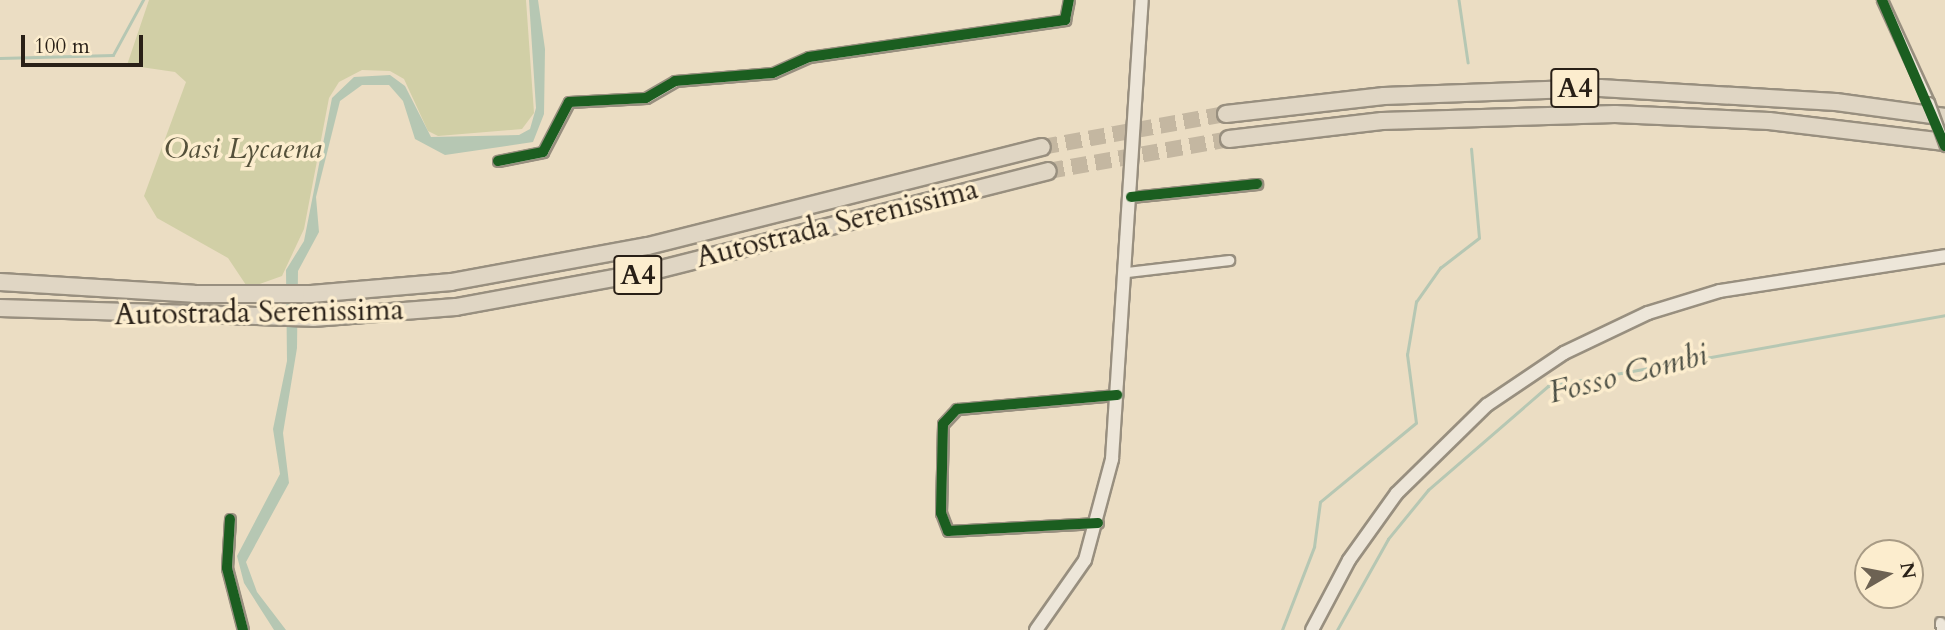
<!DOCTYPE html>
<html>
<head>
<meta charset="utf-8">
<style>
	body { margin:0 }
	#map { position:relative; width:1945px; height:630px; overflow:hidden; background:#ebddc3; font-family:Cardo,serif }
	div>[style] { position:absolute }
	.green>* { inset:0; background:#d1cfa6 }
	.water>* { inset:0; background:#b6c7b3 }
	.stream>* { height:2.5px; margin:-1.25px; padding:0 1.25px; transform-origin:1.25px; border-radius:1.25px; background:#b6c7b3 }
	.motorway-tunnel>* { height:16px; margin-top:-8px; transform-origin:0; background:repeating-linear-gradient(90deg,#c4b7a1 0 16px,transparent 0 24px) }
	.roads { filter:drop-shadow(2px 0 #988f7f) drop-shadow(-2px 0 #988f7f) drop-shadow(0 2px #988f7f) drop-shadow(0 -2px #988f7f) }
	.minor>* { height:9px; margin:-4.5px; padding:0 4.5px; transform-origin:4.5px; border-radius:4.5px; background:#ede6d9 }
	.secondary>* { height:12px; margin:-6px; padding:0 6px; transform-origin:6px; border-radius:6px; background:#ede6d9 }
	.motorway>* { height:16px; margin:-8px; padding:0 8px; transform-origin:8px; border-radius:8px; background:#e0d6c4 }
	.bridges { filter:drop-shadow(2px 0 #988f7f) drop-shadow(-2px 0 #988f7f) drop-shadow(0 2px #988f7f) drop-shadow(0 -2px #988f7f) }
	.minor-bridge>* { height:9px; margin:-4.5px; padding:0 4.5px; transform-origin:4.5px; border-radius:4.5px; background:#ede6d9 }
	.cycleway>* { height:10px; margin:-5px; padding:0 5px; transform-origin:5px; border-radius:5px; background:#1b5e20 }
	span { translate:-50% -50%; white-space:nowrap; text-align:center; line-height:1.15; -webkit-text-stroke:7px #fcedce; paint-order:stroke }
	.shield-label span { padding:2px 5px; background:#fcedce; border:2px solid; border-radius:5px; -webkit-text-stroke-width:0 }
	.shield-label { font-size:28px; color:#292017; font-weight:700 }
	.park-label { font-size:30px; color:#55513b; font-style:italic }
	.street-label { font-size:30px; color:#292017 }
	.water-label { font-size:32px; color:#4c4f44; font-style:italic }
	.north { position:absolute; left:1854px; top:539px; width:70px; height:70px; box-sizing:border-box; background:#fcedce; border:2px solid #a89b85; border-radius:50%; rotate:80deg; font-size:19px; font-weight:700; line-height:28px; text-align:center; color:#292017 }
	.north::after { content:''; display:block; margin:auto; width:24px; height:32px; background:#6d6253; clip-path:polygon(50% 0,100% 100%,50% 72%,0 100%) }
	.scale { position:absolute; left:21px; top:35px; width:122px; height:32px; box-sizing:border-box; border:4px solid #292017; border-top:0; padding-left:9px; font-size:21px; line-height:24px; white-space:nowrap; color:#292017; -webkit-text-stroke:5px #fcedce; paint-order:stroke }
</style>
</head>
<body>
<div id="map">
	<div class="green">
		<div style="clip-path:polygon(149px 0,526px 0,534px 113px,522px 129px,438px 136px,428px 131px,404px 79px,390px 71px,362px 70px,339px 82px,329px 98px,304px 229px,282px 276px,248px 288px,228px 258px,157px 218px,144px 196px,186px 82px,175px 72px,127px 65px)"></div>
	</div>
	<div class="water">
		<div style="clip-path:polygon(529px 0,538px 0,545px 49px,544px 114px,533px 142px,445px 155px,415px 139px,403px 101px,389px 85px,362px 85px,340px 101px,316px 197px,319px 232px,298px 271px,297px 348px,283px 433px,289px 483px,246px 562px,257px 592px,286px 630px,274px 630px,244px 583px,237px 556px,280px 474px,273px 429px,287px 361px,286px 270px,304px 241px,332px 98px,354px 77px,390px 75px,405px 86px,431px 137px,519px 135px,530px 129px,536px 108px)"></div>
	</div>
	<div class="stream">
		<div style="left:1459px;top:0;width:63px;rotate:81.7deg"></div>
		<div style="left:0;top:58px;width:113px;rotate:-1.5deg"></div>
		<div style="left:113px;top:55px;width:63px;rotate:-61.4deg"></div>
		<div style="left:1282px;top:630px;width:89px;rotate:-68.9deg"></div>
		<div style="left:1314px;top:547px;width:45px;rotate:-82.4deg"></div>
		<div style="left:1320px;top:502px;width:124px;rotate:-39.5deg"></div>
		<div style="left:1416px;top:423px;width:69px;rotate:-97.5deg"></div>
		<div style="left:1407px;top:355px;width:54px;rotate:-80.4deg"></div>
		<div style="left:1416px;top:302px;width:42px;rotate:-54.8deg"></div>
		<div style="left:1440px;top:268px;width:49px;rotate:-37.6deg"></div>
		<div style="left:1479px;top:238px;width:89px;rotate:-95.1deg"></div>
		<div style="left:1337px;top:630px;width:104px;rotate:-60.7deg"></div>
		<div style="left:1388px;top:539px;width:63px;rotate:-50.8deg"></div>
		<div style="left:1428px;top:490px;width:159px;rotate:-40.9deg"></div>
		<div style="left:1548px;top:386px;width:403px;rotate:-10.1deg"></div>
	</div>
	<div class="motorway-tunnel">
		<div style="left:1042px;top:147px;width:187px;rotate:-10.2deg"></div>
		<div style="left:1048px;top:171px;width:184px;rotate:-10deg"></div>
	</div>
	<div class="roads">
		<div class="minor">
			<div style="left:1882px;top:0;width:112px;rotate:65.3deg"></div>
			<div style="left:498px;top:161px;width:46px;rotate:-11.3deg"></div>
			<div style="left:543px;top:152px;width:56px;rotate:-62.5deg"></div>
			<div style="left:569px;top:102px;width:77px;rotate:-3deg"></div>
			<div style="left:646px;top:98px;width:34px;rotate:-30deg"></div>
			<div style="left:675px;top:81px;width:98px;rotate:-4.7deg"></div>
			<div style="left:773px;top:73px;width:39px;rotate:-24deg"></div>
			<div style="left:809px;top:57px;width:259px;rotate:-8.2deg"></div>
			<div style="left:1065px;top:20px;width:20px;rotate:-79deg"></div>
			<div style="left:1131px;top:197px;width:127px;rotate:-5.9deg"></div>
			<div style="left:1127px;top:272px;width:103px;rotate:-6.7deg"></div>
			<div style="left:230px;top:519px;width:49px;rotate:93.5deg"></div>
			<div style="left:227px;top:568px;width:64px;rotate:75.5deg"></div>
			<div style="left:1098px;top:523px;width:150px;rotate:176.9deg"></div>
			<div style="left:948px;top:531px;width:19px;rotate:-111deg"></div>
			<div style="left:941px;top:513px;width:89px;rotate:-88.7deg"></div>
			<div style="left:943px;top:424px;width:21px;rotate:-47deg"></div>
			<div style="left:957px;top:409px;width:161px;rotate:-5deg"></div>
			<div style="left:1940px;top:622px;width:8px;rotate:83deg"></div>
		</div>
		<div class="secondary">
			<div style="left:1036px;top:630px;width:85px;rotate:-55deg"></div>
			<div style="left:1085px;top:560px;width:105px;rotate:-75deg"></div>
			<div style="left:1112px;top:459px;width:460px;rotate:-86.3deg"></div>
			<div style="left:1312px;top:630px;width:79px;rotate:-62.1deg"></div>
			<div style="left:1349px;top:560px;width:82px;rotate:-54.4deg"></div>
			<div style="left:1397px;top:493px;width:126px;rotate:-44.4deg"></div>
			<div style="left:1487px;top:405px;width:93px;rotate:-34deg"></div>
			<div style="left:1564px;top:353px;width:93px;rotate:-25.5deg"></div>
			<div style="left:1648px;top:313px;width:75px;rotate:-17deg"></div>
			<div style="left:1720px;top:291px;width:228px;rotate:-8.8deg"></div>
		</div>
		<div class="motorway">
			<div style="left:1226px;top:114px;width:159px;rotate:-6.5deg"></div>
			<div style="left:1384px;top:96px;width:216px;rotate:-2.1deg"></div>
			<div style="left:1600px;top:88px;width:236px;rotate:3.4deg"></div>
			<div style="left:1836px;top:102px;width:110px;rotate:7.8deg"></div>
			<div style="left:1229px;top:139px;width:154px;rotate:-6.7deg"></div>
			<div style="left:1382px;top:121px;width:233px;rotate:-1.7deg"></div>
			<div style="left:1615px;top:114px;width:154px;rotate:2.6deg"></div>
			<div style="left:1769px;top:121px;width:177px;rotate:6.8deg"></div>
			<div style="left:0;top:282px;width:194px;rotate:3.5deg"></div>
			<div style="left:194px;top:294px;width:117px"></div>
			<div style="left:311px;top:294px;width:141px;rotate:-4.9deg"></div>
			<div style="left:451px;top:282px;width:200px;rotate:-10.4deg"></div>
			<div style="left:648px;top:246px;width:406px;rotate:-14.1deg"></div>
			<div style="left:0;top:308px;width:313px;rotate:1.8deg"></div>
			<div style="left:313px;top:318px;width:143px;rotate:-4.4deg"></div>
			<div style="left:456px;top:307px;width:204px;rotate:-10.4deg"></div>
			<div style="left:657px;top:270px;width:403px;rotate:-14.2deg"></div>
		</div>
	</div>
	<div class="bridges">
		<div class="minor-bridge">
			<div style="left:1929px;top:102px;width:47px;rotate:70deg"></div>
		</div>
	</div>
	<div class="cycleway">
		<div style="left:1882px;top:0;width:159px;rotate:66.7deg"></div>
		<div style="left:498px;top:161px;width:46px;rotate:-11.3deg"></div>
		<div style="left:543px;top:152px;width:56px;rotate:-62.5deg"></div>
		<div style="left:569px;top:102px;width:77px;rotate:-3deg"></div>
		<div style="left:646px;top:98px;width:34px;rotate:-30deg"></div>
		<div style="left:675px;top:81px;width:98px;rotate:-4.7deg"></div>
		<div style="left:773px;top:73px;width:39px;rotate:-24deg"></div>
		<div style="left:809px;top:57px;width:259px;rotate:-8.2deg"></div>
		<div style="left:1065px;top:20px;width:20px;rotate:-79deg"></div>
		<div style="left:1131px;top:197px;width:127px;rotate:-5.9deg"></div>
		<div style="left:230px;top:519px;width:49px;rotate:93.5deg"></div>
		<div style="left:227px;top:568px;width:64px;rotate:75.5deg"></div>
		<div style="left:1098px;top:523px;width:150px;rotate:176.9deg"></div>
		<div style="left:948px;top:531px;width:19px;rotate:-111deg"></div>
		<div style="left:941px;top:513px;width:89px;rotate:-88.7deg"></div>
		<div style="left:943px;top:424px;width:21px;rotate:-47deg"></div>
		<div style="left:957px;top:409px;width:161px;rotate:-5deg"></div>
	</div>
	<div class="shield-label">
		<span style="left:1575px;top:88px">A4</span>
		<span style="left:638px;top:275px">A4</span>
	</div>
	<div class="park-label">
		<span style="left:243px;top:149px">Oasi Lycaena</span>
	</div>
	<div class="street-label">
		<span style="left:837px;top:224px;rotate:-14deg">Autostrada Serenissima</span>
		<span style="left:259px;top:313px;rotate:-1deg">Autostrada Serenissima</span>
	</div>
	<div class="water-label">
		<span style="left:1628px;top:374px;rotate:-14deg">Fosso Combi</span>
	</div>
	<div class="north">N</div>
	<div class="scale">100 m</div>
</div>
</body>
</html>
